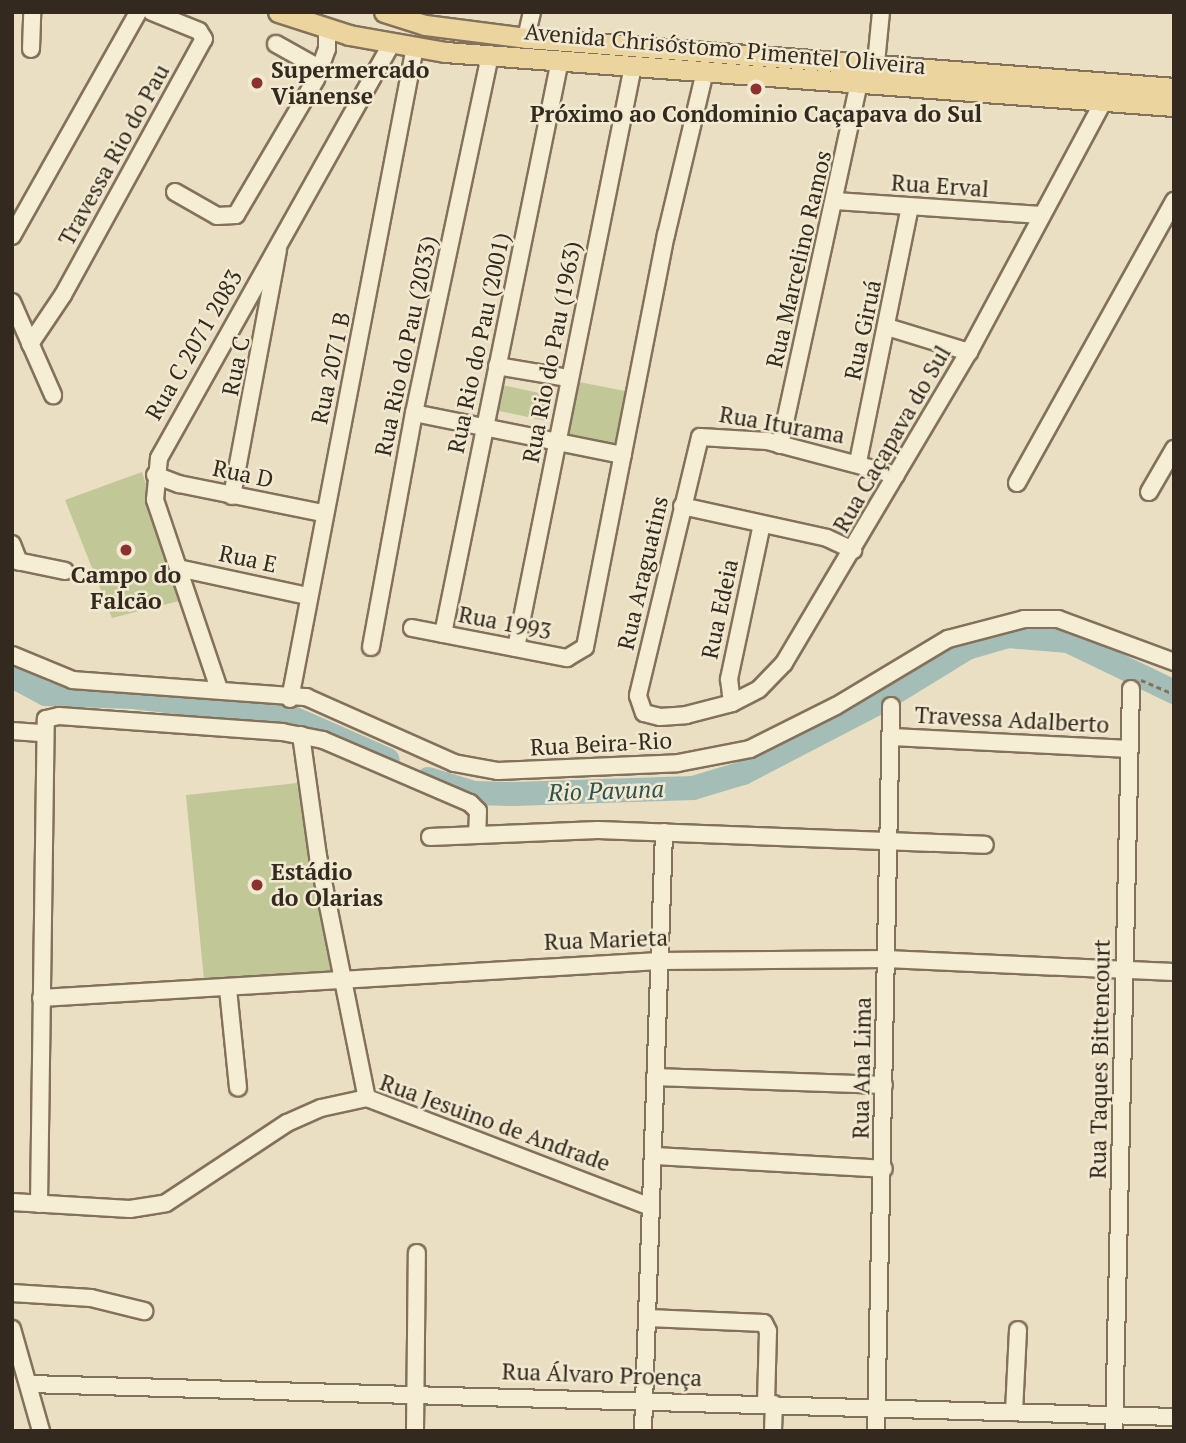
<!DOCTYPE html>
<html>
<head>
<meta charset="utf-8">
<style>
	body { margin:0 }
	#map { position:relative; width:1186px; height:1443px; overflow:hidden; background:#eadfc3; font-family:"PT Serif",serif }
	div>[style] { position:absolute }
	.green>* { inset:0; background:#c1c797; transform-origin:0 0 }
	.river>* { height:24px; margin:-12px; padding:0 12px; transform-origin:12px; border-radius:12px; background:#a4bdb6 }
	.path>* { height:2.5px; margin-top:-1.25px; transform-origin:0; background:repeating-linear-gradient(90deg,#83715b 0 5px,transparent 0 8.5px) }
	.roads { filter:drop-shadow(2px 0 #83715b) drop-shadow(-2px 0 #83715b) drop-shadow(0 2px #83715b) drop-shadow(0 -2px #83715b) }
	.minor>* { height:16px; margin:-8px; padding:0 8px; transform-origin:8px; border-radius:8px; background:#f6edd5 }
	.major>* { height:19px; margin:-9.5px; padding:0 9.5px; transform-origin:9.5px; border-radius:9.5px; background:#ebd49d }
	.dots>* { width:19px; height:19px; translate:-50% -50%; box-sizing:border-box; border:4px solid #f2e9d1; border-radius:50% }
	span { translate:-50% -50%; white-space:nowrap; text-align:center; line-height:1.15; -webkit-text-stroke:5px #f2e9d1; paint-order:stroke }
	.street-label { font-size:23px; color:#34291e }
	.poi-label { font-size:23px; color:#34291e; font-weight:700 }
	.left { translate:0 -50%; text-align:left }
	.water-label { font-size:24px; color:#2e5251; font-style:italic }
	.frame { position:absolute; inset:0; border:14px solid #34291e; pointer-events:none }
</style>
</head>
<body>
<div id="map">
	<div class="green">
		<div style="left:579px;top:382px;width:47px;height:54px;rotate:11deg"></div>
		<div style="left:502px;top:385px;width:52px;height:26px;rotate:12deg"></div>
		<div style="clip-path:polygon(142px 472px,183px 600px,112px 618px,65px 500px)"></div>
		<div style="clip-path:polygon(297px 783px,337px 975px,204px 980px,186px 795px)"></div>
	</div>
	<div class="river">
		<div style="left:12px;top:676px;width:38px;rotate:28deg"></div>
		<div style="left:46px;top:694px;width:87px;rotate:2deg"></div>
		<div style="left:133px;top:697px;width:154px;rotate:6.7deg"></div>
		<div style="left:286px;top:715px;width:111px;rotate:23.8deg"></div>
		<div style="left:428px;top:779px;width:48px;rotate:16.9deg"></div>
		<div style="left:474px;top:793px;width:40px;rotate:1.4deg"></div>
		<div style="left:514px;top:794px;width:179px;rotate:-1.9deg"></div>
		<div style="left:693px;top:788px;width:52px;rotate:-16.7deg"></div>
		<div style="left:743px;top:773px;width:150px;rotate:-27.4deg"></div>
		<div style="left:876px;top:704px;width:107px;rotate:-31.6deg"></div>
		<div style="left:967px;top:648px;width:43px;rotate:-16.3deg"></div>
		<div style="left:1008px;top:636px;width:60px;rotate:4.8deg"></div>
		<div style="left:1068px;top:641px;width:118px;rotate:25.7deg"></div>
	</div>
	<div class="path">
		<div style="left:1141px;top:680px;width:36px;rotate:23deg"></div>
	</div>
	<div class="roads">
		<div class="minor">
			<div style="left:526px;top:38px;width:27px;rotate:-77deg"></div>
			<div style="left:276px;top:44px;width:51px;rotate:29.1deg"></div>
			<div style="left:31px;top:49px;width:37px;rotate:-88deg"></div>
			<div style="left:876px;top:63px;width:51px;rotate:-84.4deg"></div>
			<div style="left:175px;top:192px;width:48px;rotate:29.7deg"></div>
			<div style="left:217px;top:216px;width:19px;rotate:-3deg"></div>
			<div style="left:236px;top:215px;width:158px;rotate:-59.5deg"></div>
			<div style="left:316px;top:79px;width:32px;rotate:-70deg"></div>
			<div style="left:327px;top:49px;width:20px;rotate:-90deg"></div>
			<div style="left:836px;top:201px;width:205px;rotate:3.9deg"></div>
			<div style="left:12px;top:236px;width:257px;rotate:-60.6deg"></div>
			<div style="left:12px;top:302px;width:102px;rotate:66.2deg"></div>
			<div style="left:887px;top:327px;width:86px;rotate:17deg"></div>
			<div style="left:30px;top:344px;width:59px;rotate:-56deg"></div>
			<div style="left:63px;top:295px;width:292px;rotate:-61.2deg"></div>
			<div style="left:204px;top:39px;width:9px;rotate:-122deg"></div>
			<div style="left:199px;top:31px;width:51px;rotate:-158deg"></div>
			<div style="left:497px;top:366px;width:72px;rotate:9.6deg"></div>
			<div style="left:414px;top:413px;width:213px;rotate:11.4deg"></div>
			<div style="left:780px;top:445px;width:371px;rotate:-77.7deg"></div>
			<div style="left:858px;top:462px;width:260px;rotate:-78.5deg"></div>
			<div style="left:155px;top:475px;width:26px;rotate:21deg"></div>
			<div style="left:179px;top:484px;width:147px;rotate:11.4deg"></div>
			<div style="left:896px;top:475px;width:133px;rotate:-165.2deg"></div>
			<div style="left:767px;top:441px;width:67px;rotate:-176.6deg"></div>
			<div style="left:700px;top:437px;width:266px;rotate:103.5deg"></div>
			<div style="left:638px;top:696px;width:18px;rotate:71deg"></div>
			<div style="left:644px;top:713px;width:16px;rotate:14deg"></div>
			<div style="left:660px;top:717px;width:26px;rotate:-4deg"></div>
			<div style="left:686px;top:715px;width:48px;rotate:-14.6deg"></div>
			<div style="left:732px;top:703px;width:30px;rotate:-27deg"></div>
			<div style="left:759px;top:689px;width:36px;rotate:-46deg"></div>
			<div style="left:784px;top:663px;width:362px;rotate:-59.3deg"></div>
			<div style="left:969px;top:352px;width:284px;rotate:-61.8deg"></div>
			<div style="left:1017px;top:483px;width:323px;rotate:-60.9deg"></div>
			<div style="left:1149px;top:492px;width:50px;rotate:-59.8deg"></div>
			<div style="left:232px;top:496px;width:250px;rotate:-79.4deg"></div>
			<div style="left:682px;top:506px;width:148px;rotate:12.4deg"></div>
			<div style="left:827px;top:538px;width:29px;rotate:25deg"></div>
			<div style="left:12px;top:544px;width:19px;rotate:69deg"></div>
			<div style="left:12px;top:560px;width:54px;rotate:11.7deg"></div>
			<div style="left:178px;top:568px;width:133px;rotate:12.2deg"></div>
			<div style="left:412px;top:628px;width:158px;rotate:11deg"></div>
			<div style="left:567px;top:658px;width:21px;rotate:-31deg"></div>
			<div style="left:585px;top:647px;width:420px;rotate:-78.9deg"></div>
			<div style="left:666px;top:235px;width:169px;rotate:-76.6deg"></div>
			<div style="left:443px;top:634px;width:586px;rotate:-78.48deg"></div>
			<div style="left:371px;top:647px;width:238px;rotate:-79.6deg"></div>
			<div style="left:414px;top:413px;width:366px;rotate:-78deg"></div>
			<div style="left:516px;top:648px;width:594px;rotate:-78.63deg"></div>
			<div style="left:12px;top:655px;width:66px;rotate:22.3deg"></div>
			<div style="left:73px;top:680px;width:234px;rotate:4.2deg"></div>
			<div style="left:306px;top:697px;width:162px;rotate:24deg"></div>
			<div style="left:454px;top:763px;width:45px;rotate:10.3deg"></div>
			<div style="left:498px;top:771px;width:180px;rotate:-2.5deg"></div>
			<div style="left:678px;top:763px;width:73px;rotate:-11deg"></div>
			<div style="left:750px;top:749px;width:96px;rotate:-26.6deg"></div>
			<div style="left:836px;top:706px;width:131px;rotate:-30.9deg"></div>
			<div style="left:948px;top:639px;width:79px;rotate:-14.7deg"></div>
			<div style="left:1024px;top:619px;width:34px"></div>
			<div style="left:1058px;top:619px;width:124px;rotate:20.3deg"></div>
			<div style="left:219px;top:689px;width:200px;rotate:-108.7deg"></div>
			<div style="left:155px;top:500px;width:42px;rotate:-84.6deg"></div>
			<div style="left:159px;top:458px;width:475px;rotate:-60.7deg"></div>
			<div style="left:290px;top:699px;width:664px;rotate:-79.15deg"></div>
			<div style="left:732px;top:703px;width:24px;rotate:-97deg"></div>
			<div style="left:729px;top:679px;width:158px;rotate:-78deg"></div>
			<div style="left:12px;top:731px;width:32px;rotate:4deg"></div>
			<div style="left:301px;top:735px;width:122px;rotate:82deg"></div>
			<div style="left:318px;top:856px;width:247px;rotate:78.6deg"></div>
			<div style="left:892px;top:737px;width:238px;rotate:2.9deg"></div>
			<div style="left:430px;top:837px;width:168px;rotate:-2.4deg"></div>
			<div style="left:598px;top:830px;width:387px;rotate:2.2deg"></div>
			<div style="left:228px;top:989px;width:99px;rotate:84.2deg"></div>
			<div style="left:41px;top:998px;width:619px;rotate:-3.43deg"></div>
			<div style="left:659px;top:961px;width:227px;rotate:-0.5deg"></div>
			<div style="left:886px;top:959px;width:288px;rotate:2.6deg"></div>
			<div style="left:655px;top:1077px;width:229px;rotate:2deg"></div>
			<div style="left:654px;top:1156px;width:230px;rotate:3.2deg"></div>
			<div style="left:12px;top:1202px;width:118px;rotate:3.4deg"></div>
			<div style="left:130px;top:1209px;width:36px;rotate:-9deg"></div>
			<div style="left:166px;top:1203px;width:145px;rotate:-33.5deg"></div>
			<div style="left:287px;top:1123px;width:37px;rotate:-24deg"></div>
			<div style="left:321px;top:1108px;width:47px;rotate:-12.3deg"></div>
			<div style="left:367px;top:1098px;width:304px;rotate:21deg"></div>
			<div style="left:39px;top:1204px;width:485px;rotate:-89.2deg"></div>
			<div style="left:46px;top:719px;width:13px;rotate:-13deg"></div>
			<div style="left:59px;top:716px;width:224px;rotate:4.1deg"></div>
			<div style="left:282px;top:732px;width:42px;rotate:11deg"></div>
			<div style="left:323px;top:740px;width:160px;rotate:23.2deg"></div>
			<div style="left:470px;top:803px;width:11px;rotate:45deg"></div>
			<div style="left:478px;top:811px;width:23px;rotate:92deg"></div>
			<div style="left:12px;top:1293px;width:79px;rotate:3.6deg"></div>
			<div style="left:91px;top:1298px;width:55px;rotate:13.8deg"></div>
			<div style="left:648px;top:1318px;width:116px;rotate:2.5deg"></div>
			<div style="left:764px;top:1323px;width:9px;rotate:63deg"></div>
			<div style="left:768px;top:1331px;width:73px;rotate:91.6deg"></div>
			<div style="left:12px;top:1329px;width:106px;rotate:74.1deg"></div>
			<div style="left:29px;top:1384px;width:1145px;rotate:1.65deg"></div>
			<div style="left:1014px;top:1412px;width:82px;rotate:-87.2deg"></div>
			<div style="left:415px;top:1431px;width:178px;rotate:-89.4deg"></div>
			<div style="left:643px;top:1431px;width:599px;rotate:-87.99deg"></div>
			<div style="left:773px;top:1431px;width:27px;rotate:-88deg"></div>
			<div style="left:876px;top:1431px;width:725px;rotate:-88.81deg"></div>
			<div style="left:1114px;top:1431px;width:742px;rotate:-88.69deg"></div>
		</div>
		<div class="major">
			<div style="left:278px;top:12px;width:75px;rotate:17.9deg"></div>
			<div style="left:349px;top:35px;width:97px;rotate:10deg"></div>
			<div style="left:445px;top:52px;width:731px;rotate:4.24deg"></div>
			<div style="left:384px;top:12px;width:43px;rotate:17.6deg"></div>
			<div style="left:425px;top:25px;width:102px;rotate:7.3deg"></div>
			<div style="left:526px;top:38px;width:650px;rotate:4.41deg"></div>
		</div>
	</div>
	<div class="dots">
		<div style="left:257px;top:83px;background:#8d3030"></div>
		<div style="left:756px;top:89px;background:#8d3030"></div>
		<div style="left:126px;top:550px;background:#8d3030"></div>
		<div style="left:257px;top:885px;background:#8d3030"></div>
	</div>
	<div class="street-label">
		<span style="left:725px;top:49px;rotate:5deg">Avenida Chrisóstomo Pimentel Oliveira</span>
		<span style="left:114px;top:155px;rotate:-61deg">Travessa Rio do Pau</span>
		<span style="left:940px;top:186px;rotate:4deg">Rua Erval</span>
		<span style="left:799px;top:259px;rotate:-77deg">Rua Marcelino Ramos</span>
		<span style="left:863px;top:330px;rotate:-78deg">Rua Giruá</span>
		<span style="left:479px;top:343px;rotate:-78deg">Rua Rio do Pau (2001)</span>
		<span style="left:194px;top:345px;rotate:-60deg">Rua C 2071 2083</span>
		<span style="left:406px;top:346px;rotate:-78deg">Rua Rio do Pau (2033)</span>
		<span style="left:552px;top:352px;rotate:-79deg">Rua Rio do Pau (1963)</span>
		<span style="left:236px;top:366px;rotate:-78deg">Rua C</span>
		<span style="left:331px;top:368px;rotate:-78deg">Rua 2071 B</span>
		<span style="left:782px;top:425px;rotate:10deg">Rua Iturama</span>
		<span style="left:892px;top:439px;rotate:-60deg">Rua Caçapava do Sul</span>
		<span style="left:243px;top:474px;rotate:12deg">Rua D</span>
		<span style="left:248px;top:559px;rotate:12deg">Rua E</span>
		<span style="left:643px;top:573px;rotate:-77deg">Rua Araguatins</span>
		<span style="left:720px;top:609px;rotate:-78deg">Rua Edeia</span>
		<span style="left:505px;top:623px;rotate:11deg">Rua 1993</span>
		<span style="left:1012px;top:720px;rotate:3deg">Travessa Adalberto</span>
		<span style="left:601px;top:744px;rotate:-3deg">Rua Beira-Rio</span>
		<span style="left:606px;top:940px;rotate:-2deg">Rua Marieta</span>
		<span style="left:1100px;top:1059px;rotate:-89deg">Rua Taques Bittencourt</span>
		<span style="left:862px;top:1068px;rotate:-89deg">Rua Ana Lima</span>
		<span style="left:495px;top:1123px;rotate:20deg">Rua Jesuino de Andrade</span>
		<span style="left:602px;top:1375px;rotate:2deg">Rua Álvaro Proença</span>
	</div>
	<div class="poi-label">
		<span class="left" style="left:271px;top:83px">Supermercado<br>Vianense</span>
		<span style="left:756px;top:114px">Próximo ao Condominio Caçapava do Sul</span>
		<span style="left:126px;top:588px">Campo do<br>Falcão</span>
		<span class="left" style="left:271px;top:885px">Estádio<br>do Olarias</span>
	</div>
	<div class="water-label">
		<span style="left:606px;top:791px;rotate:-2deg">Rio Pavuna</span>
	</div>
	<div class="frame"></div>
</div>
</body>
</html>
